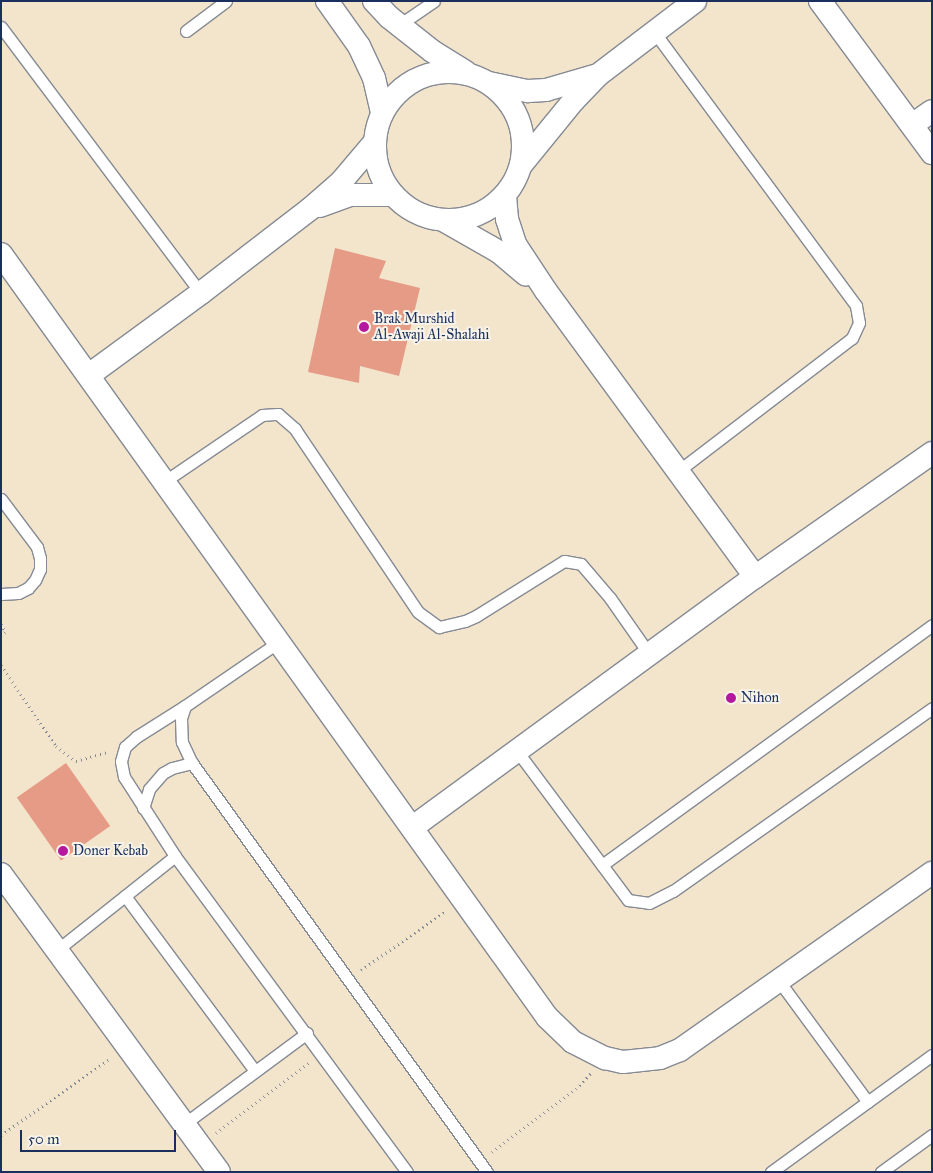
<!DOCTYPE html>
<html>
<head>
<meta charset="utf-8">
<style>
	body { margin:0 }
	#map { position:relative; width:933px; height:1173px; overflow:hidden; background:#f2e5cb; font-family:"IM FELL Great Primer",serif }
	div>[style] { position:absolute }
	.building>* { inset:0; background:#e69b87; transform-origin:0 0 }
	.path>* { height:3px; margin-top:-1.5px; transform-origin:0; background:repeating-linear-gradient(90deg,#868a94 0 1px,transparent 0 5px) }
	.roads { filter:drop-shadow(1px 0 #868a94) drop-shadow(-1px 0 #868a94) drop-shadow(0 1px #868a94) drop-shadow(0 -1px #868a94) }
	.lane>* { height:11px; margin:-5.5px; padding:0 5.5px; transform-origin:5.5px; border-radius:5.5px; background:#fff }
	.street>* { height:22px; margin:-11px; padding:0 11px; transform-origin:11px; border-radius:11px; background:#fff }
	.street>.ring { margin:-11px; padding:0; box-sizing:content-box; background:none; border:22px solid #fff; border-radius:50% }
	.dots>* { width:14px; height:14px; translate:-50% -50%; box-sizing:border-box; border:2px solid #f7f3e8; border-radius:50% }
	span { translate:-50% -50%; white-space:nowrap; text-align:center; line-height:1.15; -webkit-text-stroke:4px #f7f3e8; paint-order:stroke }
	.poi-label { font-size:14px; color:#1b2f5e }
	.left { translate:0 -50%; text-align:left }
	.frame { position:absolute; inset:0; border:2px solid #1b2f5e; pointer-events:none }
	.scale { position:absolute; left:20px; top:1130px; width:156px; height:22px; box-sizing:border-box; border:2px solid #1b2f5e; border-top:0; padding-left:6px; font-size:15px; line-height:18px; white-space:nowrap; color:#1b2f5e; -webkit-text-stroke:4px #f7f3e8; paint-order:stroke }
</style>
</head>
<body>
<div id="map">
	<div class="building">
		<div style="clip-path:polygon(335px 248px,386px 261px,379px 278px,420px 288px,399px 376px,360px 366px,359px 383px,308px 372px)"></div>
		<div style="left:66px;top:763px;width:77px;height:60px;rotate:55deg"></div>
	</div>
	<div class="path">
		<div style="left:1px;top:624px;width:9px;rotate:63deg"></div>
		<div style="left:5px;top:632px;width:5px;rotate:143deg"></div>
		<div style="left:1px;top:665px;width:98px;rotate:55.8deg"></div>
		<div style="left:56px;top:746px;width:25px;rotate:37deg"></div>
		<div style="left:76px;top:761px;width:33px;rotate:-16deg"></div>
		<div style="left:361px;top:970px;width:103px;rotate:-34.8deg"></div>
		<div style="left:216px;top:1133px;width:116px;rotate:-37deg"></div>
		<div style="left:1px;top:1135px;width:134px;rotate:-35deg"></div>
		<div style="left:492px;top:1152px;width:105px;rotate:-36.9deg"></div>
		<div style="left:576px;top:1089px;width:22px;rotate:-47deg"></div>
	</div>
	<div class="roads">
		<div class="lane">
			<div style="left:399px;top:25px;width:42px;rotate:-34.4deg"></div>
			<div style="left:1px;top:27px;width:333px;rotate:53.1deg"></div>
			<div style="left:186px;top:31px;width:50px;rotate:-36.9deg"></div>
			<div style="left:655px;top:33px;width:339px;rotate:53.6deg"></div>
			<div style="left:856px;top:306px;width:17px;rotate:80deg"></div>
			<div style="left:859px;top:323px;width:17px;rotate:115deg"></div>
			<div style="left:852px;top:338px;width:219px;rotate:142.6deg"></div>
			<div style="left:165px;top:481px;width:117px;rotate:-34.2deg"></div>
			<div style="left:262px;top:415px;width:16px;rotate:-4deg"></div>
			<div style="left:278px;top:414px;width:23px;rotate:41deg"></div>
			<div style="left:295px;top:429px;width:220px;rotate:56.1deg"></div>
			<div style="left:418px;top:612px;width:26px;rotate:36deg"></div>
			<div style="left:439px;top:627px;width:27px;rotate:-13deg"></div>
			<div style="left:465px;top:621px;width:12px;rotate:-24deg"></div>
			<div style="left:476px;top:616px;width:104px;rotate:-32deg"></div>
			<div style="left:564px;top:561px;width:17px;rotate:10deg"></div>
			<div style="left:581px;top:564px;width:45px;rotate:49.5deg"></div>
			<div style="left:610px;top:598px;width:68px;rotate:55.1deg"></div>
			<div style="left:1px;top:499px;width:60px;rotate:53.1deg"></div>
			<div style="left:37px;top:547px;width:11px;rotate:75deg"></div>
			<div style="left:40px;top:558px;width:11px;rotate:90deg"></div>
			<div style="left:40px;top:569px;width:12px;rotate:114deg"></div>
			<div style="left:35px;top:580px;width:11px;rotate:131deg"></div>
			<div style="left:28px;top:588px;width:11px;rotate:153deg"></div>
			<div style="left:18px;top:593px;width:17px;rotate:177deg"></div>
			<div style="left:185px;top:706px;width:115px;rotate:-34.4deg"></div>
			<div style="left:517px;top:751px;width:186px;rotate:53.3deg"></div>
			<div style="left:628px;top:900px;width:21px;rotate:8deg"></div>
			<div style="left:649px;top:903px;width:27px;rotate:-27deg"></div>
			<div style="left:673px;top:891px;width:317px;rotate:-35.2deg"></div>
			<div style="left:143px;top:808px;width:20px;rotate:-72deg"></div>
			<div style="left:149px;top:789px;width:21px;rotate:-49deg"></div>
			<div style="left:163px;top:773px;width:10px;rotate:-29deg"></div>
			<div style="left:172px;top:768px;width:21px;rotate:-14deg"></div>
			<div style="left:602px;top:865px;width:408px;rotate:-36deg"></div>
			<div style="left:125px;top:896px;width:218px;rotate:53.4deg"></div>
			<div style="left:57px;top:950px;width:151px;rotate:-38.5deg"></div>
			<div style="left:779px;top:981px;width:150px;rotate:53.7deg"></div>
			<div style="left:184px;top:1124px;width:153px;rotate:-36.5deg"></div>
			<div style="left:407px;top:1172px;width:392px;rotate:-126.3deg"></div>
			<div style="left:175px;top:856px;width:94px;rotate:-122.8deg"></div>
			<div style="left:124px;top:777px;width:16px;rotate:-101deg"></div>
			<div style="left:121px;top:761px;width:15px;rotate:-74deg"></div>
			<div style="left:125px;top:747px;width:15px;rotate:-42deg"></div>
			<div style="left:136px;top:737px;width:58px;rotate:-32.3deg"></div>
			<div style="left:185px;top:706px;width:13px;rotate:108deg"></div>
			<div style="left:181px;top:718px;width:24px;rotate:88deg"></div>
			<div style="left:182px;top:742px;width:23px;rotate:65deg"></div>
			<div style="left:192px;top:763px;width:504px;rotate:54.2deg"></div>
			<div style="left:771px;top:1172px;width:199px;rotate:-36deg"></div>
			<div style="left:881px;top:1172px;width:63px;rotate:-36deg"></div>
		</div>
		<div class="street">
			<div style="left:327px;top:1px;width:55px;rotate:54.6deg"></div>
			<div style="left:359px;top:46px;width:35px;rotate:65deg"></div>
			<div style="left:374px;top:78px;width:36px;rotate:77deg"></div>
			<div style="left:374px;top:1px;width:22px;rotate:47deg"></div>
			<div style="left:389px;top:17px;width:55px;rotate:38.3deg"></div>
			<div style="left:432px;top:51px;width:39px;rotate:32deg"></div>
			<div style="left:820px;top:1px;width:189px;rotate:53.6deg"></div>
			<div class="ring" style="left:375px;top:72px;width:126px;height:126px"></div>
			<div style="left:489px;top:83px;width:40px;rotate:12deg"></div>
			<div style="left:528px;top:91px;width:18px;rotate:-3deg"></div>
			<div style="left:546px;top:90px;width:50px;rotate:-16.3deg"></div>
			<div style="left:912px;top:125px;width:24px;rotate:-35deg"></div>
			<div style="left:521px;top:165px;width:84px;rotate:-50.8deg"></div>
			<div style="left:574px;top:100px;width:35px;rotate:-46deg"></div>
			<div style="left:598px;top:75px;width:122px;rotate:-37.3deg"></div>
			<div style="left:505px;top:196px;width:23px;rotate:85deg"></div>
			<div style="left:507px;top:219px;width:26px;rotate:72deg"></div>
			<div style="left:515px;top:244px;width:56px;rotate:56.6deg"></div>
			<div style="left:546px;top:291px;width:354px;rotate:53.8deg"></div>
			<div style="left:320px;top:206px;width:33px;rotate:-20deg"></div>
			<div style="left:351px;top:195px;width:42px"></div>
			<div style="left:443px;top:220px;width:64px;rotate:29.7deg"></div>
			<div style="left:499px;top:252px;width:35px;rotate:40deg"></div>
			<div style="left:1px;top:254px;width:938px;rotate:54.41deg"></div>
			<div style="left:547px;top:1017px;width:36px;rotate:44deg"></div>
			<div style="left:573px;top:1042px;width:36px;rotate:27deg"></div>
			<div style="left:605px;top:1058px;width:18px;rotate:13deg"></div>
			<div style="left:623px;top:1062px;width:37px;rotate:-6deg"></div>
			<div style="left:660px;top:1058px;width:22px;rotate:-22deg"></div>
			<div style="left:680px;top:1050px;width:308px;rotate:-35.1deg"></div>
			<div style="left:89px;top:375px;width:139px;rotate:-36.2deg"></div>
			<div style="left:201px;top:293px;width:138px;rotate:-37.6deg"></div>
			<div style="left:310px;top:209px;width:41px;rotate:-41.1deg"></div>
			<div style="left:341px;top:182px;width:51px;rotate:-49.8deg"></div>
			<div style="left:413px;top:827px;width:424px;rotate:-36.2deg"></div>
			<div style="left:755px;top:577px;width:216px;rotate:-35deg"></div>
			<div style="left:1px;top:874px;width:369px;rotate:53.8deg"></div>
		</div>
	</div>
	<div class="dots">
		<div style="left:364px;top:327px;background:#b5179e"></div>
		<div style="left:731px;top:698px;background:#b5179e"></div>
		<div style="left:63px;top:851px;background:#b5179e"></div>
	</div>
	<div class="poi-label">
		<span class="left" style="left:374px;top:327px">Brak Murshid<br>Al-Awaji Al-Shalahi</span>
		<span class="left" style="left:741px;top:698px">Nihon</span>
		<span class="left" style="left:73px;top:851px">Doner Kebab</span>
	</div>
	<div class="frame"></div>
	<div class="scale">50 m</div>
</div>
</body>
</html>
